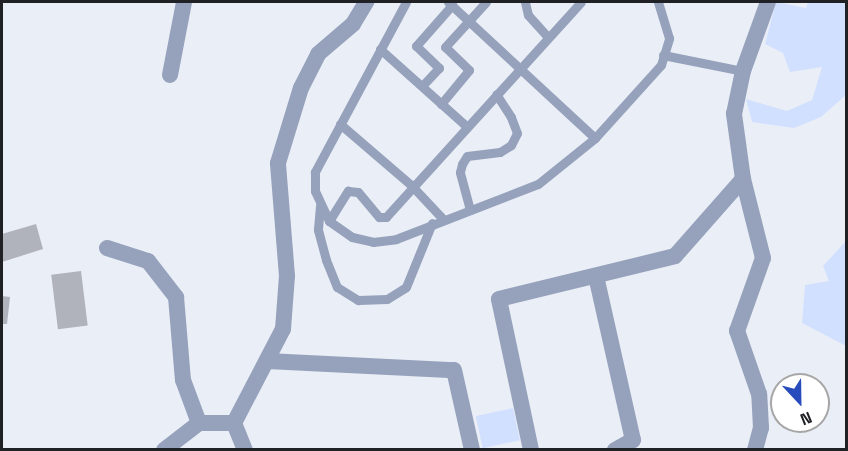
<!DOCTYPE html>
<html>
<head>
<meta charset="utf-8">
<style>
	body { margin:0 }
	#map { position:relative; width:848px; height:451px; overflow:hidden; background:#eaeef6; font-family:"Space Grotesk",sans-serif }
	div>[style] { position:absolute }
	.green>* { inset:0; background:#d2e0ff; transform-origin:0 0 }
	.building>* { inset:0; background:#b0b3bb; transform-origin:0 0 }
	.service>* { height:9px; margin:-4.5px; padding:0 4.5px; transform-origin:4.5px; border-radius:4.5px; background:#96a2bc }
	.minor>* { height:16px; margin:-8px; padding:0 8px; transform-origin:8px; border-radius:8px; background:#96a2bc }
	span { translate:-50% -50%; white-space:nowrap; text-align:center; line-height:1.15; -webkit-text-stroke:4.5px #fff; paint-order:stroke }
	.frame { position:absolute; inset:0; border:3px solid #202124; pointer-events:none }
	.north { position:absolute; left:770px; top:373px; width:60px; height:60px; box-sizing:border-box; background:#fff; border:2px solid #a6a6a7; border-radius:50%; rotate:158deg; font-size:16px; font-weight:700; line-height:24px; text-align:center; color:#202124 }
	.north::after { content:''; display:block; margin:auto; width:21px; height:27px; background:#284cbb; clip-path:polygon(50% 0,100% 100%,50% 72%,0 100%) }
</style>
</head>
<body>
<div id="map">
	<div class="green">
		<div style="clip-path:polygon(776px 2px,806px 8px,808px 2px,846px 2px,846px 95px,821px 117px,794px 128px,752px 122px,746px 99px,787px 111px,812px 100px,822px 67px,790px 72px,783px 53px,765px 44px)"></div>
		<div style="clip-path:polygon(846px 241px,846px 346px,802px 323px,805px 285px,829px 281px,823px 266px)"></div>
		<div style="left:513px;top:408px;width:33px;height:38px;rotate:78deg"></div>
	</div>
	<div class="building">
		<div style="clip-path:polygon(36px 224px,43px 249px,2px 262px,2px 234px)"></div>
		<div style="left:81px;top:271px;width:55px;height:30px;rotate:83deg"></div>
		<div style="clip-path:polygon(2px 296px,10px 297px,7px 324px,2px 324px)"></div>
	</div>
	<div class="service">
		<div style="left:406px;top:2px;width:193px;rotate:118.2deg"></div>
		<div style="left:315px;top:172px;width:19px;rotate:90deg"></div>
		<div style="left:315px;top:191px;width:33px;rotate:65deg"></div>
		<div style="left:329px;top:221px;width:28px;rotate:35deg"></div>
		<div style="left:352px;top:237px;width:22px;rotate:13deg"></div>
		<div style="left:373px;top:242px;width:23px;rotate:-7deg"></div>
		<div style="left:396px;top:239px;width:152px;rotate:-21.2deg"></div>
		<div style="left:538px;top:184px;width:73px;rotate:-38.9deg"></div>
		<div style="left:595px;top:138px;width:98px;rotate:-47.9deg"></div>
		<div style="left:661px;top:65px;width:28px;rotate:-73deg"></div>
		<div style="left:669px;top:38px;width:38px;rotate:-107deg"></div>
		<div style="left:448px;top:2px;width:200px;rotate:42.8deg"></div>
		<div style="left:525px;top:2px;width:13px;rotate:77deg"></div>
		<div style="left:528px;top:15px;width:30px;rotate:48deg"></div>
		<div style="left:380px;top:49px;width:115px;rotate:41.8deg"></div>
		<div style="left:663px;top:55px;width:82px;rotate:11.3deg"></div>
		<div style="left:422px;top:86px;width:25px;rotate:-47deg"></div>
		<div style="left:439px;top:68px;width:32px;rotate:-136deg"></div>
		<div style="left:416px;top:46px;width:55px;rotate:-48.7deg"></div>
		<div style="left:441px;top:104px;width:44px;rotate:-50.5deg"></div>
		<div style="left:469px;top:70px;width:33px;rotate:-136deg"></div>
		<div style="left:445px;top:47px;width:61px;rotate:-47.7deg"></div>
		<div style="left:340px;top:124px;width:95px;rotate:40.7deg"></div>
		<div style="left:412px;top:186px;width:44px;rotate:46.8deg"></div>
		<div style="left:320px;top:206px;width:24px;rotate:95deg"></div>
		<div style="left:318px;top:230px;width:31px;rotate:75deg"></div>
		<div style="left:326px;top:260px;width:29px;rotate:68deg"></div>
		<div style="left:337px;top:287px;width:25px;rotate:32deg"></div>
		<div style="left:358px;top:300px;width:29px;rotate:-2deg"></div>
		<div style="left:387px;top:299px;width:22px;rotate:-32deg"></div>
		<div style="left:406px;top:287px;width:69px;rotate:-67.9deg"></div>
		<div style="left:470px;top:210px;width:39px;rotate:-105deg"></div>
		<div style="left:460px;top:172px;width:8px;rotate:-76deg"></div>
		<div style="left:462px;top:164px;width:9px;rotate:-58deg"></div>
		<div style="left:467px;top:156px;width:33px;rotate:-7deg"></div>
		<div style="left:500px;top:152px;width:13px;rotate:-32deg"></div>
		<div style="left:511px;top:145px;width:13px;rotate:-63deg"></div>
		<div style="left:517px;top:133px;width:17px;rotate:-111deg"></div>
		<div style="left:511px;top:117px;width:27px;rotate:-123deg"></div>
		<div style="left:329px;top:221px;width:36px;rotate:-58deg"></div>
		<div style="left:348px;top:191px;width:10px;rotate:6deg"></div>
		<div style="left:358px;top:192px;width:33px;rotate:50deg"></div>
		<div style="left:379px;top:217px;width:7px"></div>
		<div style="left:386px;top:217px;width:290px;rotate:-47.8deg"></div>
	</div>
	<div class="minor">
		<div style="left:170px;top:75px;width:74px;rotate:-79.1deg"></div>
		<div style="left:107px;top:248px;width:43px;rotate:17.6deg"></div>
		<div style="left:148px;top:261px;width:46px;rotate:52.1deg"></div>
		<div style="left:176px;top:297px;width:83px;rotate:85.2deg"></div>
		<div style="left:183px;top:380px;width:46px;rotate:69.6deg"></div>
		<div style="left:596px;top:276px;width:168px;rotate:77.3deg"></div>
		<div style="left:633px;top:440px;width:21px;rotate:151deg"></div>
		<div style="left:267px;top:361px;width:187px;rotate:2.8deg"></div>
		<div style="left:454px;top:370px;width:82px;rotate:77.3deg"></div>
		<div style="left:234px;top:423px;width:29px;rotate:68deg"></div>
		<div style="left:164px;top:450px;width:44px;rotate:-37.6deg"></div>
		<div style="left:199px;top:423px;width:35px"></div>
		<div style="left:234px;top:423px;width:106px;rotate:-62.5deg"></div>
		<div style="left:283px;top:329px;width:53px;rotate:-85.7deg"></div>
		<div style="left:287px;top:276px;width:113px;rotate:-94.6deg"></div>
		<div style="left:278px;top:163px;width:78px;rotate:-73deg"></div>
		<div style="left:301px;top:88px;width:38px;rotate:-63deg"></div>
		<div style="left:318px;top:54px;width:46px;rotate:-40.6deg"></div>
		<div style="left:353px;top:24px;width:26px;rotate:-59deg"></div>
		<div style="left:531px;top:450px;width:154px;rotate:-102deg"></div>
		<div style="left:499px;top:299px;width:181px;rotate:-13.7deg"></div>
		<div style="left:675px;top:256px;width:103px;rotate:-48.6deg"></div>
		<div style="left:755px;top:450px;width:23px;rotate:-75deg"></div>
		<div style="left:761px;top:428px;width:34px;rotate:-93deg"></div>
		<div style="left:759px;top:394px;width:67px;rotate:-109.2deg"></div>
		<div style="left:737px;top:331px;width:77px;rotate:-70.4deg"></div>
		<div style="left:763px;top:258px;width:81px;rotate:-104.2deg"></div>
		<div style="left:743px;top:179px;width:66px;rotate:-97.9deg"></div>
		<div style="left:734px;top:114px;width:44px;rotate:-78.2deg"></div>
		<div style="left:743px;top:71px;width:73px;rotate:-70.1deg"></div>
	</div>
	<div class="frame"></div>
	<div class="north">N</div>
</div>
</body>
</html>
